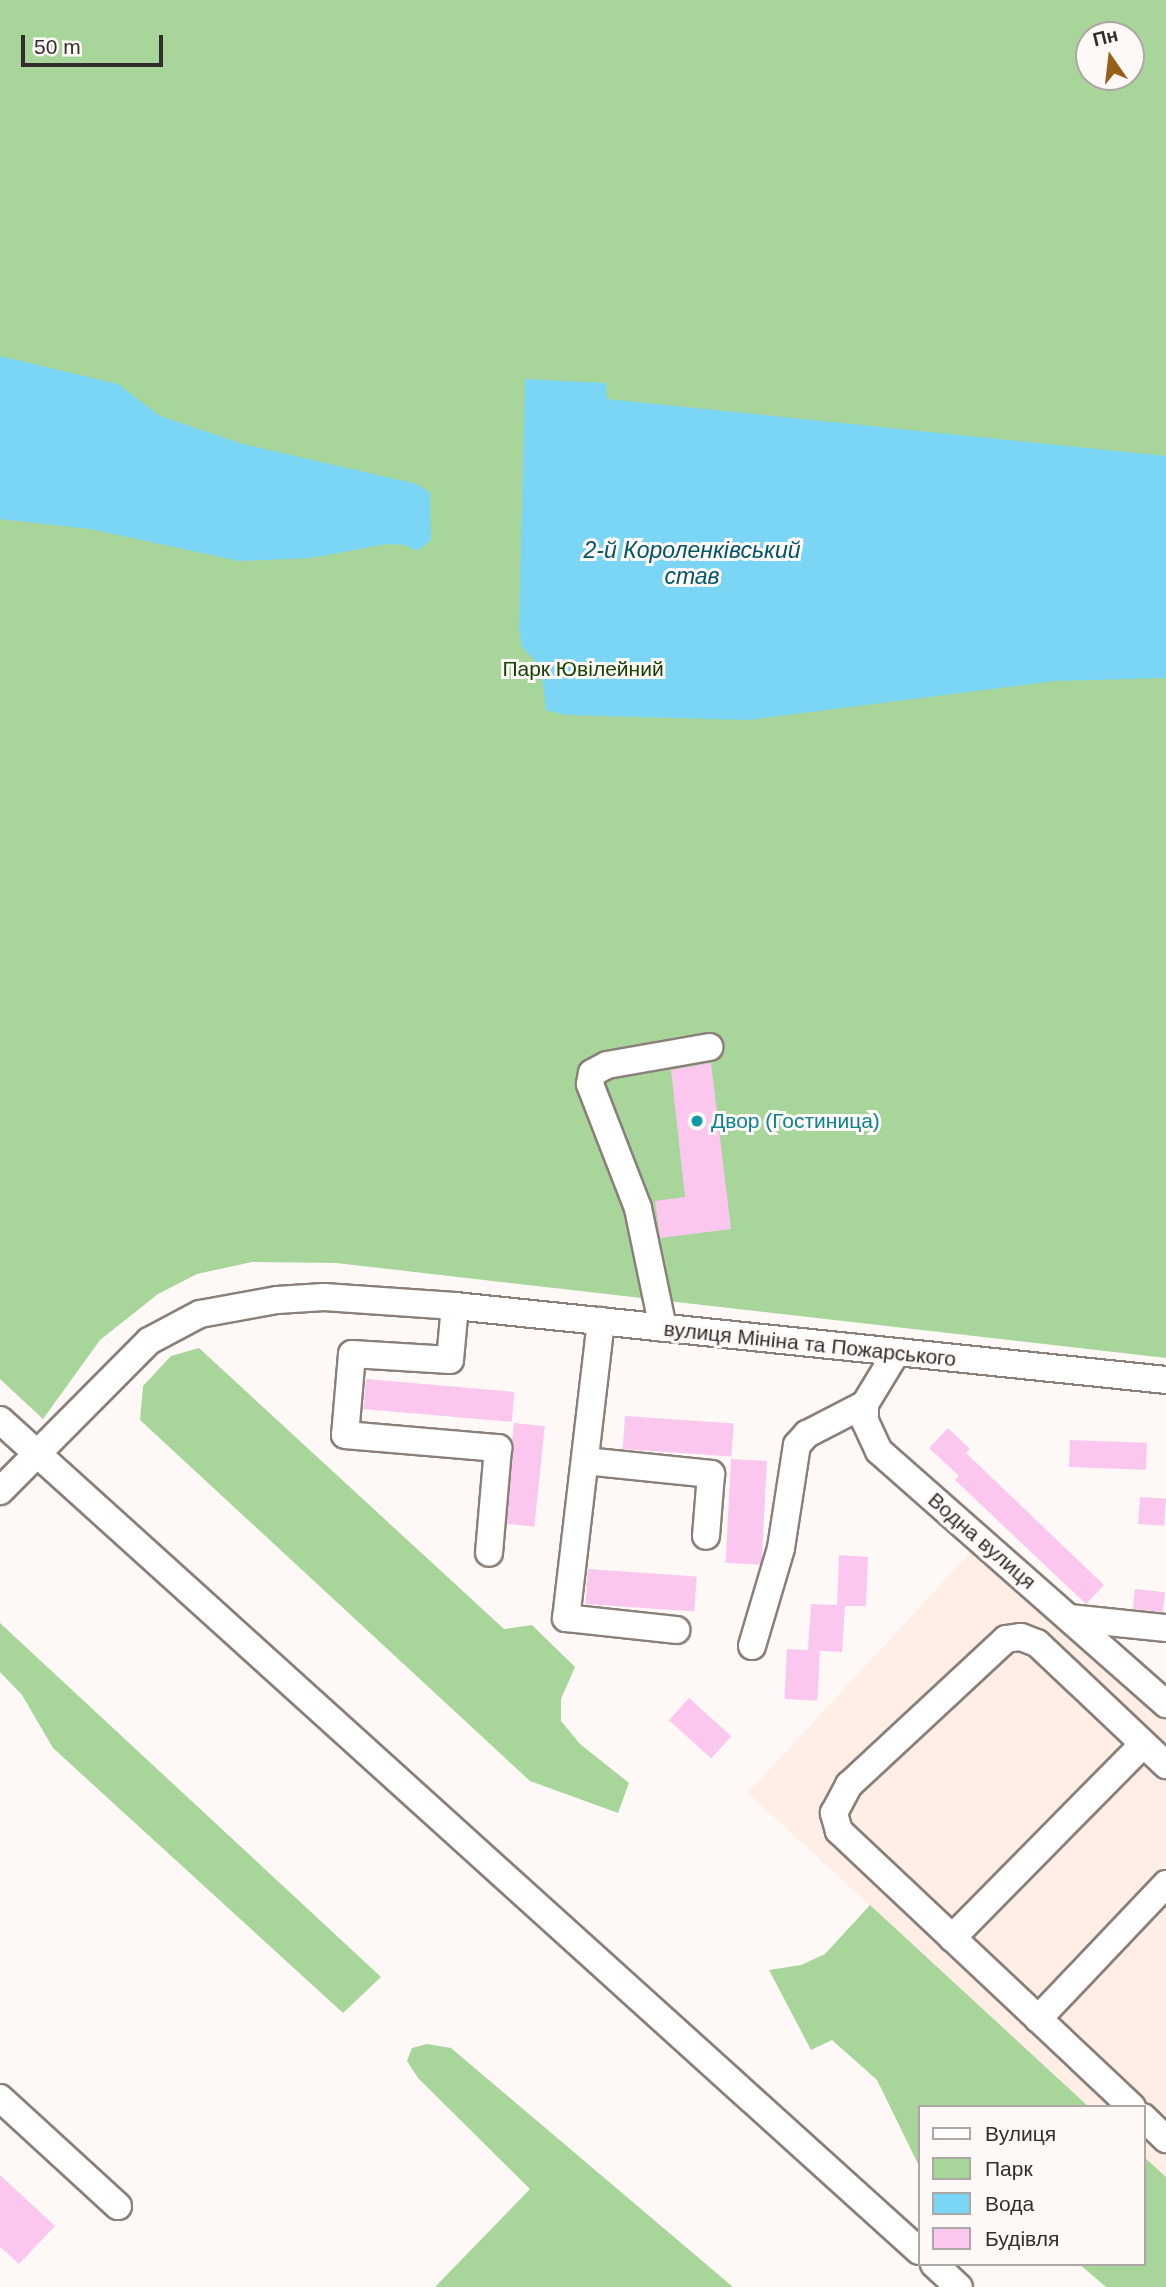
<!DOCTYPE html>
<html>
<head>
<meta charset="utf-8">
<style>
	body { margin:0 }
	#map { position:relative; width:1166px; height:2287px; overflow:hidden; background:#fef9f6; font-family:Helvetica,sans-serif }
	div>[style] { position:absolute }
	.built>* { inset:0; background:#ffeee6 }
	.green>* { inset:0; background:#a8d69a }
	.water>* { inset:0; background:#7ad6f4 }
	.building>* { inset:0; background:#fbc7ef; transform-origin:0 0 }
	.roads { filter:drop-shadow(2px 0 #8a7f79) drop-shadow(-2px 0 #8a7f79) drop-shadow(0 2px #8a7f79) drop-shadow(0 -2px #8a7f79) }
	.minor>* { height:26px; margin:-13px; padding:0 13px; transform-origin:13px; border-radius:13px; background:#fff }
	.dots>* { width:19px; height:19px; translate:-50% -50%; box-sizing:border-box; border:4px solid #fef9f6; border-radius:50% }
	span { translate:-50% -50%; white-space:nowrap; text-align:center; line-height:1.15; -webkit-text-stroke:6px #fef9f6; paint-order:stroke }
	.park-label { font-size:21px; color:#164204 }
	.culture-label { font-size:21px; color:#0d838f }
	.left { translate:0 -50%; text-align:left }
	.street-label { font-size:21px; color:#332e2c }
	.water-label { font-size:23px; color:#015569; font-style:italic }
	.legend { position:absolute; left:918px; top:2105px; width:228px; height:161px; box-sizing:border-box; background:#fef9f6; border:2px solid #ada8a5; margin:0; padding:9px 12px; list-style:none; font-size:21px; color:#332e2c }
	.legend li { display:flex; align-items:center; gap:14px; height:35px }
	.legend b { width:35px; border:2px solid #ada8a5 }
	.north { position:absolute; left:1075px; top:21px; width:70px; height:70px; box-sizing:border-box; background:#fef9f6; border:2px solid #ada8a5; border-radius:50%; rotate:346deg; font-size:19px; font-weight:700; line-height:28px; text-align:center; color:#332e2c }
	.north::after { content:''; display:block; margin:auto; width:24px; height:32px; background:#966117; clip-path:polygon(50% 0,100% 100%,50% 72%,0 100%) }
	.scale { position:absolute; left:21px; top:35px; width:142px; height:32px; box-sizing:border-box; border:4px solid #332e2c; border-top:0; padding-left:9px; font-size:21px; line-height:24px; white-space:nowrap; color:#332e2c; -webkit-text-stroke:5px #fef9f6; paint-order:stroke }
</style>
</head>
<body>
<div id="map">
	<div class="built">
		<div style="clip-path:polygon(981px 1541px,1166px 1711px,1166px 2177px,1143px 2156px,1143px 2107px,1089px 2107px,748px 1793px)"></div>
	</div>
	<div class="green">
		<div style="clip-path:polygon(evenodd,0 0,1166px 0,1166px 1358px,336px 1263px,252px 1262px,197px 1274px,158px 1294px,100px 1340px,43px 1419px,0 1379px,0 0,1089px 35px,1131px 35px,1131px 77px,1089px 77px,1089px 35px)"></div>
		<div style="clip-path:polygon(199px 1348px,504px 1629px,532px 1625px,575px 1667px,561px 1699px,561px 1721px,580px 1744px,629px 1783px,618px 1813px,530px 1781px,140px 1420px,143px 1386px,171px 1356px)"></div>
		<div style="clip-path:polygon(0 1623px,381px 1977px,343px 2013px,53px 1748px,22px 1695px,0 1672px)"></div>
		<div style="clip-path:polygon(870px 1905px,1089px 2107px,919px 2107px,919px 2166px,877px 2080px,832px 2040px,811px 2050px,769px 1970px,801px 1965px,825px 1954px)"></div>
		<div style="clip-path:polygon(427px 2044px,451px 2048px,733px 2287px,435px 2287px,530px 2189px,418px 2078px,407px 2061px,412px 2048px)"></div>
		<div style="clip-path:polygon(1143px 2156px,1166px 2177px,1166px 2287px,1106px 2287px,1079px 2264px,1143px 2264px)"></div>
	</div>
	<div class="water">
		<div style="clip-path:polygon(0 356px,118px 384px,160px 416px,243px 444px,417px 484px,430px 493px,431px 540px,417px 551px,405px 545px,387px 544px,311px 558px,239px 561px,90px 529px,0 519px)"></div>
		<div style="clip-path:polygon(525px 379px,606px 383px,607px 399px,1166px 456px,1166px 678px,1056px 681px,748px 720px,566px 715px,546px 710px,541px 667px,522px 647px,519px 629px)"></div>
	</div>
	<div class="building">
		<div style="clip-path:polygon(711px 1063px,731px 1229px,660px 1238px,655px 1201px,685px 1197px,671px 1070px)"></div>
		<div style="left:366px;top:1379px;width:149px;height:30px;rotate:5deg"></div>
		<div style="left:625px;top:1416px;width:109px;height:33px;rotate:4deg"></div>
		<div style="left:514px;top:1423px;width:31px;height:101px;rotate:6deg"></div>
		<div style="clip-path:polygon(948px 1428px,970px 1449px,966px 1453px,1104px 1585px,1086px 1604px,955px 1480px,959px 1476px,929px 1448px)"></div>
		<div style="left:1070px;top:1440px;width:77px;height:27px;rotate:2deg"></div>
		<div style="left:731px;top:1459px;width:36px;height:104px;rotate:3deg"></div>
		<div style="left:1140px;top:1497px;width:26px;height:27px;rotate:4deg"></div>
		<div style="clip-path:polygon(839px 1555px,868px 1557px,866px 1606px,845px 1606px,842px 1652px,808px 1650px,811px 1604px,837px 1605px)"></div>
		<div style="left:588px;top:1569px;width:109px;height:35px;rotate:4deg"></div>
		<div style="left:1135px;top:1589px;width:30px;height:20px;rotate:6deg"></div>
		<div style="left:787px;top:1649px;width:33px;height:50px;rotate:3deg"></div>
		<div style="left:689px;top:1698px;width:57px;height:30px;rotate:42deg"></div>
		<div style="clip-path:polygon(0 2175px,55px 2226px,19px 2264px,0 2247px)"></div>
	</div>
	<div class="roads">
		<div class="minor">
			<div style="left:455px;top:1306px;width:54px;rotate:95.3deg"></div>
			<div style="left:450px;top:1360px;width:98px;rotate:-176.5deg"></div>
			<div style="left:352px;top:1354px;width:81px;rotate:94.9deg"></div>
			<div style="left:345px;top:1435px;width:154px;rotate:4.9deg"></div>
			<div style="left:498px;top:1448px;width:105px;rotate:94.9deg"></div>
			<div style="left:601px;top:1321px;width:299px;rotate:96.7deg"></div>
			<div style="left:566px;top:1618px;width:111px;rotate:6.2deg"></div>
			<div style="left:663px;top:1328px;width:123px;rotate:-101.8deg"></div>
			<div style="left:638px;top:1208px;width:133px;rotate:-111.2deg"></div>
			<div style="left:590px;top:1084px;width:11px;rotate:-80deg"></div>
			<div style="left:592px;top:1073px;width:17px;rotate:-28deg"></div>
			<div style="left:607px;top:1065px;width:104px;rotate:-10deg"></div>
			<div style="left:896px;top:1353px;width:60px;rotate:121.3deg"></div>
			<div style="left:865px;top:1404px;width:17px;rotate:90deg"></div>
			<div style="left:865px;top:1421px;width:33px;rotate:65deg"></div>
			<div style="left:879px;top:1451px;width:383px;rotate:41.4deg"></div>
			<div style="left:0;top:1420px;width:1239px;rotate:42.12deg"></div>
			<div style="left:585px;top:1461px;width:127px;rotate:5.9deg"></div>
			<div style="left:711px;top:1474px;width:62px;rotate:94.6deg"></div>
			<div style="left:0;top:1491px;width:211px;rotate:-45.2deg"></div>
			<div style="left:149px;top:1341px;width:58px;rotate:-27.9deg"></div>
			<div style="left:200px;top:1314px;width:78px;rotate:-10.3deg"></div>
			<div style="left:277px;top:1300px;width:47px;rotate:-3.7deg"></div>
			<div style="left:324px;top:1297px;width:131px;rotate:3.9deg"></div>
			<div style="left:455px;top:1306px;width:715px;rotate:5.94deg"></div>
			<div style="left:1069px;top:1618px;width:98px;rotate:5.9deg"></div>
			<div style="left:752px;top:1646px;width:102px;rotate:-73.5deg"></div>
			<div style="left:781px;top:1548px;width:104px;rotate:-81.2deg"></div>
			<div style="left:797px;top:1445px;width:15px;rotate:-48deg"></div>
			<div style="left:807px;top:1434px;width:65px;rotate:-27.3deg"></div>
			<div style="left:952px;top:1938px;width:272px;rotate:-45.4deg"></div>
			<div style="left:1038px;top:2019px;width:186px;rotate:-46.5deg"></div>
			<div style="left:0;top:2098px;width:160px;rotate:42.5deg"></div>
			<div style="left:1132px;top:2107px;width:403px;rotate:-136.7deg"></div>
			<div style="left:839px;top:1831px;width:19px;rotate:-106deg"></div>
			<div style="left:834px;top:1813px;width:32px;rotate:-62deg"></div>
			<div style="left:849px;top:1785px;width:214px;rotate:-42.9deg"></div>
			<div style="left:1006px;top:1639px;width:15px;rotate:-8deg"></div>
			<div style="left:1021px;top:1637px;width:17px;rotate:21deg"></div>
			<div style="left:1037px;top:1643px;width:178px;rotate:43.4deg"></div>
			<div style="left:1143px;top:2117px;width:32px;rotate:44deg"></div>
			<div style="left:934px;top:2264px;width:34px;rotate:43deg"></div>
		</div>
	</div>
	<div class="dots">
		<div style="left:697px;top:1121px;background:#0f9aa8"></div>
	</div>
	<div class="park-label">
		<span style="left:583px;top:669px">Парк Ювілейний</span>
	</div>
	<div class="culture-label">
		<span class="left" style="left:711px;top:1121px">Двор (Гостиница)</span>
	</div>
	<div class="street-label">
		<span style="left:810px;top:1344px;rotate:6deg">вулиця Мініна та Пожарського</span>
		<span style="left:982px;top:1541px;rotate:41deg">Водна вулиця</span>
	</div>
	<div class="water-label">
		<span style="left:692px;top:563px">2-й Короленківський<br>став</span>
	</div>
	<ul class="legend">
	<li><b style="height:9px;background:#fff"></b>Вулиця</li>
	<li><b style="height:19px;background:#a8d69a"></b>Парк</li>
	<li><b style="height:19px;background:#7ad6f4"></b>Вода</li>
	<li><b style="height:19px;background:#fbc7ef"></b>Будівля</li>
	</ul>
	<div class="north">Пн</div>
	<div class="scale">50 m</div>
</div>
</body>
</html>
